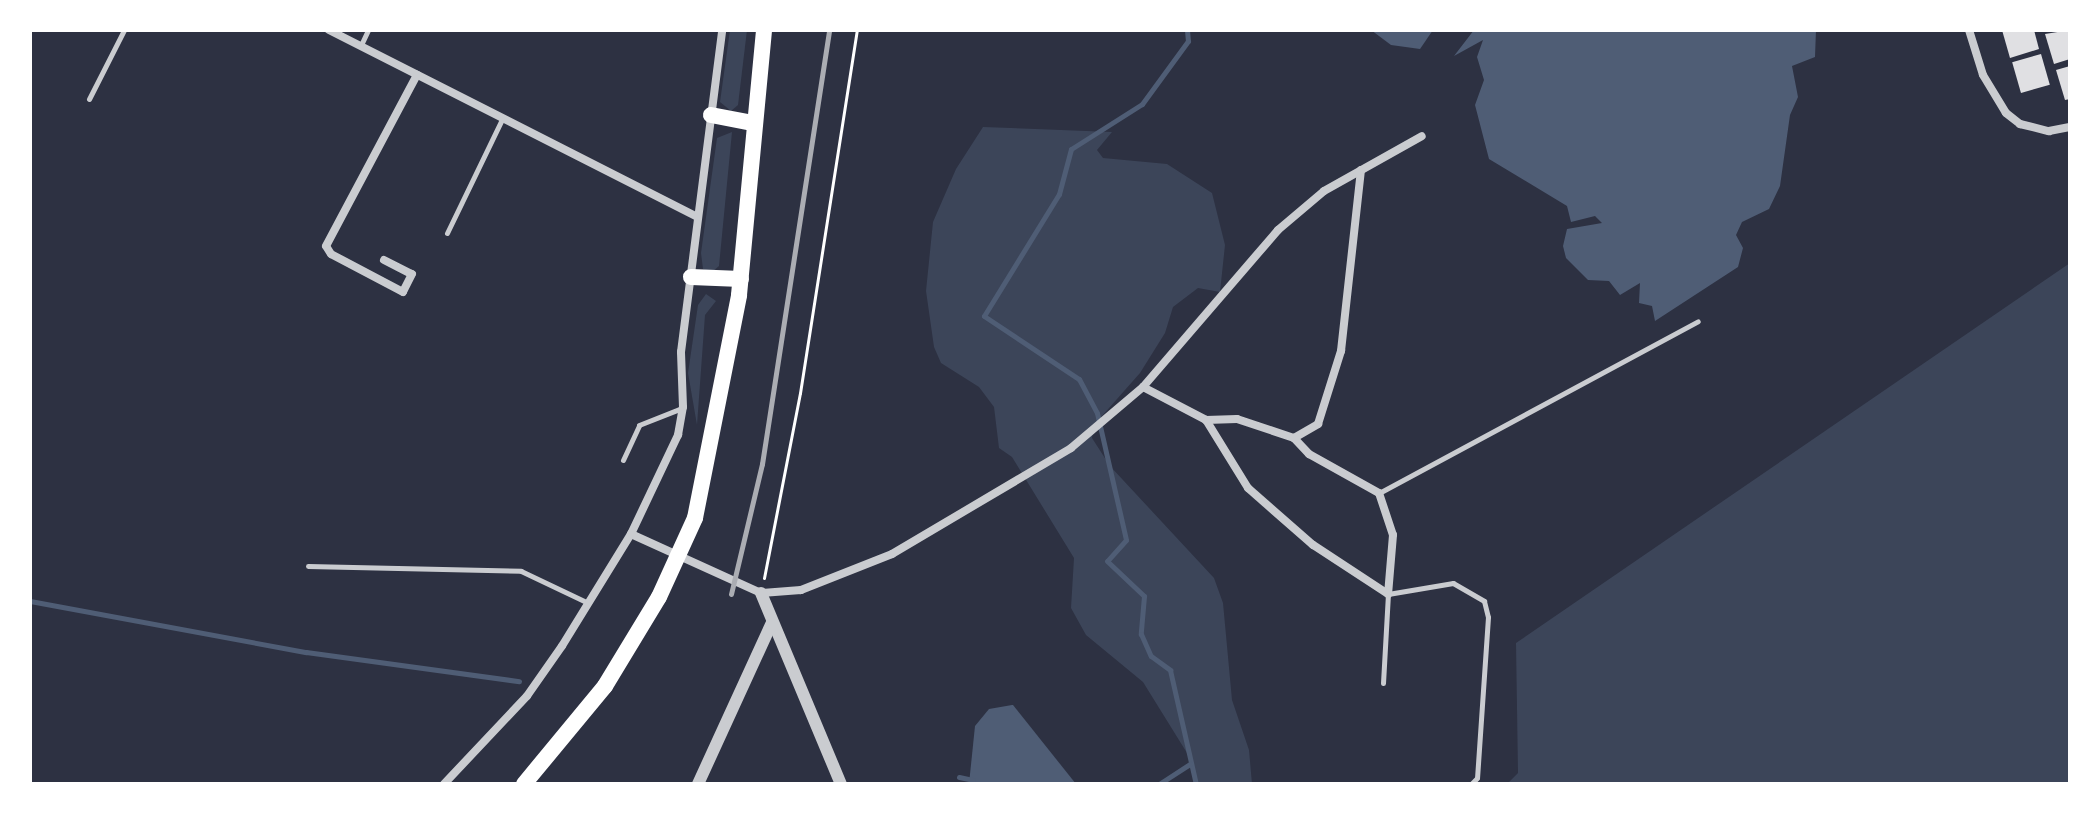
<!DOCTYPE html>
<html>
<head>
<meta charset="utf-8">
<style>
	body { margin:0 }
	#map { position:relative; width:2100px; height:814px; overflow:hidden; background:#2d3142; font-family:"PT Serif",serif }
	div>[style] { position:absolute }
	.green>* { inset:0; background:#3c4559 }
	.water>* { inset:0; background:#4f5d75 }
	.stream>* { height:5px; margin:-2.5px; padding:0 2.5px; transform-origin:2.5px; border-radius:2.5px; background:#4f5d75 }
	.building>* { inset:0; background:#e0e0e3; transform-origin:0 0 }
	.path>* { height:3px; margin:-1.5px; padding:0 1.5px; transform-origin:1.5px; border-radius:1.5px; background:#fff }
	.service>* { height:5px; margin:-2.5px; padding:0 2.5px; transform-origin:2.5px; border-radius:2.5px; background:#caccd0 }
	.minor>* { height:8px; margin:-4px; padding:0 4px; transform-origin:4px; border-radius:4px; background:#caccd0 }
	.tertiary>* { height:12px; margin:-6px; padding:0 6px; transform-origin:6px; border-radius:6px; background:#caccd0 }
	.primary>* { height:16px; margin:-8px; padding:0 8px; transform-origin:8px; border-radius:8px; background:#fff }
	.rail>* { height:5px; margin:-2.5px; padding:0 2.5px; transform-origin:2.5px; border-radius:2.5px; background:#abadb3 }
	span { translate:-50% -50%; white-space:nowrap; text-align:center; line-height:1.15; -webkit-text-stroke:8px #fff; paint-order:stroke }
	.frame { position:absolute; inset:0; border:32px solid #fff; pointer-events:none }
</style>
</head>
<body>
<div id="map">
	<div class="green">
		<div style="clip-path:polygon(730px 30px,747px 30px,738px 105px,731px 111px,720px 102px)"></div>
		<div style="clip-path:polygon(983px 127px,1112px 132px,1097px 150px,1103px 158px,1167px 164px,1212px 193px,1225px 245px,1220px 292px,1198px 288px,1173px 307px,1165px 333px,1140px 373px,1094px 425px,1092px 438px,1110px 466px,1214px 578px,1223px 603px,1232px 700px,1249px 750px,1252px 784px,1198px 784px,1187px 753px,1143px 682px,1086px 635px,1071px 608px,1074px 558px,1012px 457px,999px 448px,994px 407px,979px 387px,941px 363px,934px 347px,926px 291px,933px 222px,956px 169px)"></div>
		<div style="clip-path:polygon(732px 132px,719px 266px,712px 272px,703px 269px,701px 253px,717px 138px)"></div>
		<div style="clip-path:polygon(2070px 263px,2070px 784px,1507px 784px,1518px 773px,1516px 643px)"></div>
		<div style="clip-path:polygon(706px 294px,716px 301px,705px 315px,697px 425px,688px 373px,698px 305px)"></div>
	</div>
	<div class="water">
		<div style="clip-path:polygon(1371px 30px,1433px 30px,1420px 49px,1391px 45px)"></div>
		<div style="clip-path:polygon(1474px 30px,1816px 30px,1815px 57px,1792px 66px,1798px 97px,1790px 115px,1780px 186px,1769px 209px,1742px 222px,1736px 235px,1743px 248px,1738px 267px,1655px 321px,1652px 306px,1639px 303px,1640px 283px,1620px 295px,1609px 281px,1588px 280px,1566px 258px,1563px 246px,1567px 229px,1602px 223px,1595px 216px,1571px 222px,1567px 206px,1489px 159px,1475px 105px,1484px 80px,1477px 57px,1483px 40px,1454px 56px)"></div>
		<div style="clip-path:polygon(1012px 705px,1013px 705px,1076px 784px,969px 784px,975px 726px,989px 709px)"></div>
	</div>
	<div class="stream">
		<div style="left:1187px;top:30px;width:11px;rotate:85deg"></div>
		<div style="left:1188px;top:41px;width:78px;rotate:126.1deg"></div>
		<div style="left:1142px;top:104px;width:84px;rotate:147.6deg"></div>
		<div style="left:1071px;top:149px;width:47px;rotate:104.9deg"></div>
		<div style="left:1059px;top:194px;width:143px;rotate:121.6deg"></div>
		<div style="left:984px;top:316px;width:114px;rotate:33.6deg"></div>
		<div style="left:1079px;top:379px;width:38px;rotate:62deg"></div>
		<div style="left:1097px;top:413px;width:130px;rotate:77.1deg"></div>
		<div style="left:1126px;top:540px;width:28px;rotate:132deg"></div>
		<div style="left:1107px;top:561px;width:51px;rotate:43.4deg"></div>
		<div style="left:1144px;top:596px;width:38px;rotate:95deg"></div>
		<div style="left:1141px;top:634px;width:24px;rotate:66deg"></div>
		<div style="left:1151px;top:656px;width:24px;rotate:36deg"></div>
		<div style="left:1170px;top:670px;width:117px;rotate:77.2deg"></div>
		<div style="left:30px;top:601px;width:281px;rotate:10.5deg"></div>
		<div style="left:306px;top:652px;width:215px;rotate:7.8deg"></div>
		<div style="left:959px;top:777px;width:14px;rotate:12deg"></div>
		<div style="left:1159px;top:784px;width:37px;rotate:-33deg"></div>
	</div>
	<div class="building">
		<div style="clip-path:polygon(2002px 30px,2034px 30px,2039px 49px,2010px 58px)"></div>
		<div style="clip-path:polygon(2070px 30px,2070px 59px,2054px 64px,2045px 34px)"></div>
		<div style="left:2041px;top:54px;width:32px;height:30px;rotate:74deg"></div>
		<div style="clip-path:polygon(2070px 66px,2070px 99px,2065px 100px,2056px 70px)"></div>
	</div>
	<div class="path">
		<div style="left:764px;top:578px;width:188px;rotate:-79deg"></div>
		<div style="left:800px;top:393px;width:367px;rotate:-81.1deg"></div>
	</div>
	<div class="service">
		<div style="left:361px;top:45px;width:17px;rotate:-65deg"></div>
		<div style="left:89px;top:99px;width:77px;rotate:-63.1deg"></div>
		<div style="left:447px;top:233px;width:127px;rotate:-64.2deg"></div>
		<div style="left:623px;top:460px;width:38px;rotate:-65deg"></div>
		<div style="left:639px;top:425px;width:46px;rotate:-21.6deg"></div>
		<div style="left:1379px;top:493px;width:362px;rotate:-28.3deg"></div>
		<div style="left:308px;top:566px;width:213px;rotate:1.3deg"></div>
		<div style="left:521px;top:571px;width:74px;rotate:25.5deg"></div>
		<div style="left:1383px;top:683px;width:89px;rotate:-86.8deg"></div>
		<div style="left:1388px;top:594px;width:66px;rotate:-9.6deg"></div>
		<div style="left:1453px;top:583px;width:36px;rotate:30deg"></div>
		<div style="left:1484px;top:601px;width:16px;rotate:76deg"></div>
		<div style="left:1488px;top:617px;width:161px;rotate:93.9deg"></div>
		<div style="left:1477px;top:778px;width:8px;rotate:135deg"></div>
	</div>
	<div class="minor">
		<div style="left:329px;top:30px;width:411px;rotate:26.9deg"></div>
		<div style="left:1969px;top:30px;width:47px;rotate:72.7deg"></div>
		<div style="left:1983px;top:75px;width:44px;rotate:58.8deg"></div>
		<div style="left:2006px;top:113px;width:18px;rotate:38deg"></div>
		<div style="left:2020px;top:124px;width:30px;rotate:14deg"></div>
		<div style="left:2049px;top:131px;width:21px;rotate:-11deg"></div>
		<div style="left:384px;top:260px;width:31px;rotate:27deg"></div>
		<div style="left:412px;top:274px;width:20px;rotate:117deg"></div>
		<div style="left:403px;top:292px;width:81px;rotate:-152.2deg"></div>
		<div style="left:331px;top:254px;width:9px;rotate:-122deg"></div>
		<div style="left:326px;top:246px;width:194px;rotate:-62deg"></div>
		<div style="left:1143px;top:387px;width:71px;rotate:27.6deg"></div>
		<div style="left:1206px;top:420px;width:31px;rotate:-2deg"></div>
		<div style="left:1237px;top:419px;width:60px;rotate:18.4deg"></div>
		<div style="left:1294px;top:438px;width:22px;rotate:47deg"></div>
		<div style="left:1309px;top:454px;width:80px;rotate:29.1deg"></div>
		<div style="left:1379px;top:493px;width:44px;rotate:71.6deg"></div>
		<div style="left:1393px;top:535px;width:59px;rotate:94.8deg"></div>
		<div style="left:1388px;top:594px;width:90px;rotate:-146.8deg"></div>
		<div style="left:1313px;top:545px;width:86px;rotate:-138.8deg"></div>
		<div style="left:1248px;top:488px;width:80px;rotate:-121.7deg"></div>
		<div style="left:1294px;top:438px;width:28px;rotate:-30deg"></div>
		<div style="left:1318px;top:424px;width:77px;rotate:-72.5deg"></div>
		<div style="left:1341px;top:351px;width:182px;rotate:-83.7deg"></div>
		<div style="left:631px;top:534px;width:143px;rotate:24.4deg"></div>
		<div style="left:761px;top:593px;width:40px;rotate:-4.3deg"></div>
		<div style="left:801px;top:590px;width:98px;rotate:-21.6deg"></div>
		<div style="left:892px;top:554px;width:208px;rotate:-30.6deg"></div>
		<div style="left:1071px;top:448px;width:94px;rotate:-40.3deg"></div>
		<div style="left:1143px;top:387px;width:207px;rotate:-49.3deg"></div>
		<div style="left:1278px;top:230px;width:60px;rotate:-40.3deg"></div>
		<div style="left:1324px;top:191px;width:112px;rotate:-29.3deg"></div>
		<div style="left:444px;top:784px;width:121px;rotate:-46.7deg"></div>
		<div style="left:527px;top:696px;width:61px;rotate:-55deg"></div>
		<div style="left:562px;top:646px;width:132px;rotate:-58.4deg"></div>
		<div style="left:631px;top:534px;width:110px;rotate:-64.6deg"></div>
		<div style="left:678px;top:435px;width:28px;rotate:-80deg"></div>
		<div style="left:683px;top:407px;width:55px;rotate:-92.1deg"></div>
		<div style="left:681px;top:352px;width:325px;rotate:-82.7deg"></div>
	</div>
	<div class="tertiary">
		<div style="left:761px;top:593px;width:207px;rotate:67.3deg"></div>
		<div style="left:698px;top:784px;width:178px;rotate:-65.4deg"></div>
	</div>
	<div class="primary">
		<div style="left:711px;top:115px;width:43px;rotate:10.8deg"></div>
		<div style="left:691px;top:277px;width:50px;rotate:2.3deg"></div>
		<div style="left:524px;top:784px;width:127px;rotate:-50.4deg"></div>
		<div style="left:605px;top:686px;width:104px;rotate:-58.8deg"></div>
		<div style="left:659px;top:597px;width:87px;rotate:-65.5deg"></div>
		<div style="left:695px;top:518px;width:227px;rotate:-78.8deg"></div>
		<div style="left:739px;top:295px;width:266px;rotate:-84.6deg"></div>
	</div>
	<div class="rail">
		<div style="left:731px;top:594px;width:134px;rotate:-76.6deg"></div>
		<div style="left:762px;top:464px;width:439px;rotate:-81.2deg"></div>
	</div>
	<div class="frame"></div>
</div>
</body>
</html>
